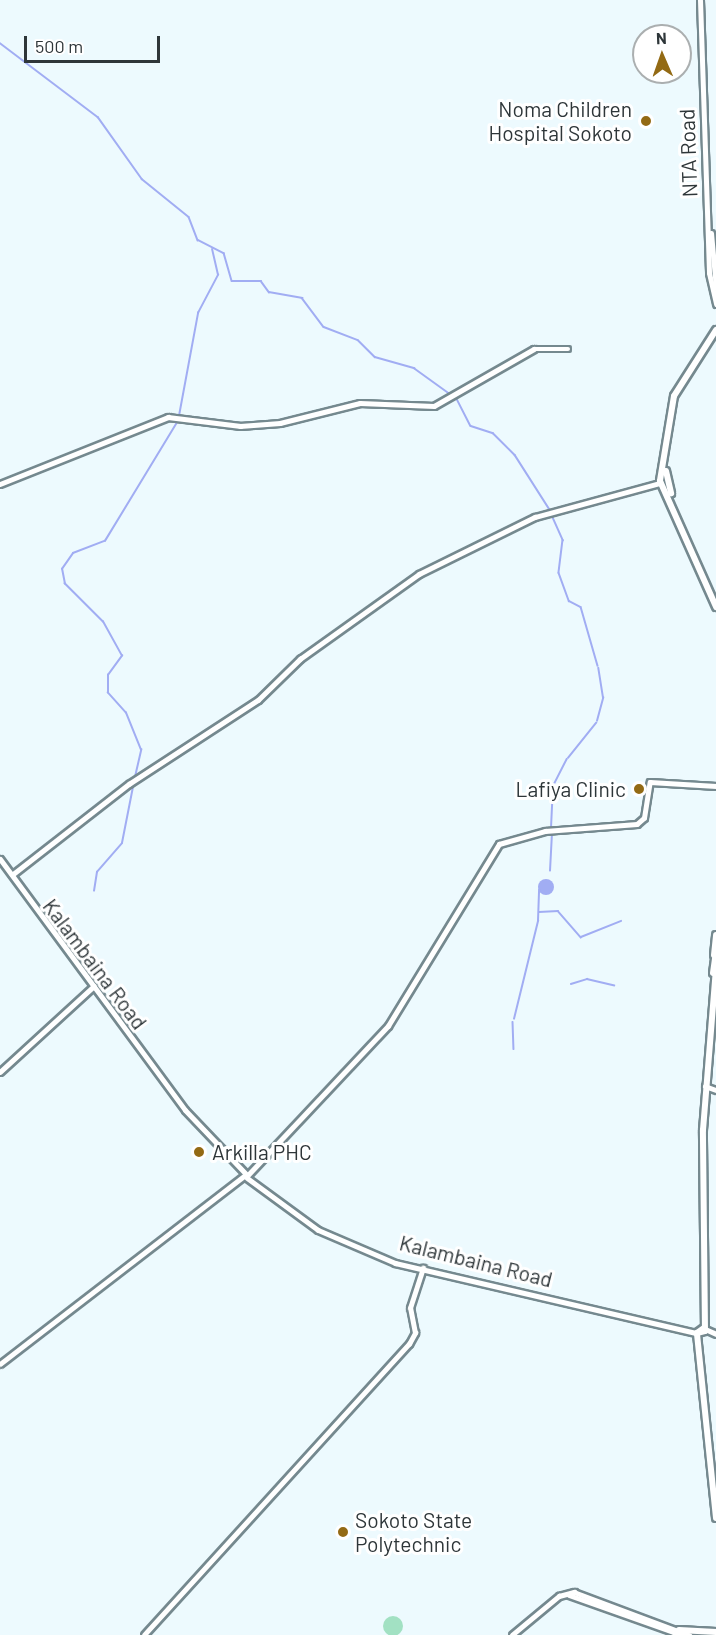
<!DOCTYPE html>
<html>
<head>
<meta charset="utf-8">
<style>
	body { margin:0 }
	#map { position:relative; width:716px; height:1635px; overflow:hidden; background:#edfafe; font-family:Barlow,sans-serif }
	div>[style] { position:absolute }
	.green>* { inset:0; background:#a2e1c3 }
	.round { border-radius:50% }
	.water>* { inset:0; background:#a1adf3 }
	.stream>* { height:1.5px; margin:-0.75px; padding:0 0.75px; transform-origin:0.75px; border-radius:0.75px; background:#a1adf3 }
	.roads { filter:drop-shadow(2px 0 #75898f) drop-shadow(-2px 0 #75898f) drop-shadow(0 2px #75898f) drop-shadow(0 -2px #75898f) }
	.tertiary>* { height:4.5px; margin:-2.25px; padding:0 2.25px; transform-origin:2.25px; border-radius:2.25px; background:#fff }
	.secondary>* { height:5px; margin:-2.5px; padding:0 2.5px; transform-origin:2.5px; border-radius:2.5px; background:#fff }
	.primary>* { height:6px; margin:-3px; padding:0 3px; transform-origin:3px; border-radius:3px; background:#fff }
	.trunk>* { height:7px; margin:-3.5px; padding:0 3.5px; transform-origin:3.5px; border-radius:3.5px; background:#fff }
	.dots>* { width:16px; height:16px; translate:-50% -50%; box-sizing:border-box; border:3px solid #fff; border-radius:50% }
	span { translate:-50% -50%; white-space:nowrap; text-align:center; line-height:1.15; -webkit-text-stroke:6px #fff; paint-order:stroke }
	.poi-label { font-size:21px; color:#2e3639 }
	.right { translate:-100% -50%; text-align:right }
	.left { translate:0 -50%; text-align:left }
	.street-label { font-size:21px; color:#2e3639 }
	.north { position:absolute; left:632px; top:24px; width:60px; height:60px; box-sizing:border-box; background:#fff; border:2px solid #abafb0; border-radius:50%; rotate:358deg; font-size:16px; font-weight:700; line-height:24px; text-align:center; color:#2e3639 }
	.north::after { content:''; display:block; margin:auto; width:21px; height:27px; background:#936a14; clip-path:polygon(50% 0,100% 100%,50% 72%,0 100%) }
	.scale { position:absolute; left:24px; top:36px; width:136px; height:27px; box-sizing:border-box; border:3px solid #2e3639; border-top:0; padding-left:8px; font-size:18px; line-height:21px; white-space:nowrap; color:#2e3639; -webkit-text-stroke:4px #fff; paint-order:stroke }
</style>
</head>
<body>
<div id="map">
	<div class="green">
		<div class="round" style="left:383px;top:1616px;width:20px;height:20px"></div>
	</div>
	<div class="water">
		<div class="round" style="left:538px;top:879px;width:16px;height:16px"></div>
	</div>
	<div class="stream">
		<div style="left:0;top:43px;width:123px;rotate:37.1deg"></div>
		<div style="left:98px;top:117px;width:76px;rotate:54.6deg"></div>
		<div style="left:142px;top:179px;width:60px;rotate:39deg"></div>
		<div style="left:189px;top:217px;width:25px;rotate:69deg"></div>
		<div style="left:198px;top:240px;width:29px;rotate:27deg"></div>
		<div style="left:224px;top:253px;width:29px;rotate:74deg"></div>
		<div style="left:232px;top:281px;width:29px"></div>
		<div style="left:261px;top:281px;width:14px;rotate:54deg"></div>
		<div style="left:269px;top:292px;width:34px;rotate:10deg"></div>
		<div style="left:302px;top:298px;width:36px;rotate:53deg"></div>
		<div style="left:324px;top:327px;width:36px;rotate:21deg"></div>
		<div style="left:358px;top:340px;width:24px;rotate:45deg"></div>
		<div style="left:375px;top:357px;width:41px;rotate:15.8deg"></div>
		<div style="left:414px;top:368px;width:44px;rotate:35.8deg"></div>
		<div style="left:457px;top:399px;width:30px;rotate:63deg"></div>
		<div style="left:471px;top:426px;width:23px;rotate:18deg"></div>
		<div style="left:493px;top:433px;width:31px;rotate:45deg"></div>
		<div style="left:515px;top:455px;width:65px;rotate:57.5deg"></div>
		<div style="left:179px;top:416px;width:105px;rotate:-79.5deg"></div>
		<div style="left:198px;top:313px;width:43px;rotate:-62.2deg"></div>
		<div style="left:218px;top:275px;width:26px;rotate:-103deg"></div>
		<div style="left:551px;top:513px;width:30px;rotate:66deg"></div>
		<div style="left:563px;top:540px;width:33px;rotate:97deg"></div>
		<div style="left:559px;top:573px;width:30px;rotate:70deg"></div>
		<div style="left:569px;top:601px;width:13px;rotate:27deg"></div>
		<div style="left:581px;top:607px;width:61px;rotate:73.9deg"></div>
		<div style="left:597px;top:721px;width:24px;rotate:-75deg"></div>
		<div style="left:603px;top:698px;width:30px;rotate:-99deg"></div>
		<div style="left:568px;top:758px;width:45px;rotate:-51.3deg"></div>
		<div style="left:135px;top:777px;width:28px;rotate:-77deg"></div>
		<div style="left:141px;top:750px;width:40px;rotate:-112deg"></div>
		<div style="left:126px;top:713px;width:27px;rotate:-132deg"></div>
		<div style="left:108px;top:693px;width:18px;rotate:-90deg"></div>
		<div style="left:108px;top:675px;width:24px;rotate:-54deg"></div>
		<div style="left:122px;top:656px;width:39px;rotate:-119deg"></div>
		<div style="left:103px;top:622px;width:54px;rotate:-135deg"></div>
		<div style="left:65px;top:584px;width:15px;rotate:-101deg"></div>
		<div style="left:62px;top:569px;width:19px;rotate:-55deg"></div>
		<div style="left:73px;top:553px;width:34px;rotate:-21deg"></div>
		<div style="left:105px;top:541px;width:140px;rotate:-58.7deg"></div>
		<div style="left:551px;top:828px;width:42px;rotate:-87.3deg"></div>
		<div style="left:553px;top:786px;width:30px;rotate:-63deg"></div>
		<div style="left:550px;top:871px;width:38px;rotate:-87deg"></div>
		<div style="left:94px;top:891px;width:19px;rotate:-81deg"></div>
		<div style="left:97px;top:872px;width:38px;rotate:-49deg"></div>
		<div style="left:122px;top:843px;width:62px;rotate:-78.9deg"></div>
		<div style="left:539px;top:912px;width:19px;rotate:-3deg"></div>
		<div style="left:558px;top:911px;width:35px;rotate:49deg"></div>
		<div style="left:581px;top:937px;width:43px;rotate:-21.8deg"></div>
		<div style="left:571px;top:984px;width:17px;rotate:-17deg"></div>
		<div style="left:587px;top:979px;width:28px;rotate:13deg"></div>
		<div style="left:514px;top:1019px;width:101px;rotate:-76.2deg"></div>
		<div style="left:538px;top:921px;width:31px;rotate:-88deg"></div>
		<div style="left:513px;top:1022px;width:27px;rotate:88deg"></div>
	</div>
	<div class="roads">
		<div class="tertiary">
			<div style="left:0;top:484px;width:181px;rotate:-21.7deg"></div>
			<div style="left:168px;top:417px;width:73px;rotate:7.1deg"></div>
			<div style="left:240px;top:426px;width:40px;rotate:-4.3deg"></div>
			<div style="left:280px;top:423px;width:82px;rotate:-14deg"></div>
			<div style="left:360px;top:403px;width:74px;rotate:2.3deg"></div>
			<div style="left:434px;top:406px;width:115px;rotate:-29.7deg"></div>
			<div style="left:534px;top:349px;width:34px"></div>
			<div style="left:12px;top:875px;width:148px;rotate:-37.9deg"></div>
			<div style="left:129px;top:784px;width:154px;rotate:-33.1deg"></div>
			<div style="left:258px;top:700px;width:59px;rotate:-44.3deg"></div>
			<div style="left:300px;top:659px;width:146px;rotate:-35.5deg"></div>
			<div style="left:419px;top:574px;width:129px;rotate:-26.2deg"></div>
			<div style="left:535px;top:517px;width:130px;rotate:-15.2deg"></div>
			<div style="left:0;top:1072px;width:127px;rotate:-42.5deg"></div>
			<div style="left:705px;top:1086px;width:12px;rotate:20deg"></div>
			<div style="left:248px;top:1175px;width:204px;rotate:-46.8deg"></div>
			<div style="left:388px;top:1026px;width:213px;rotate:-58.6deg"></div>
			<div style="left:499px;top:844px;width:48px;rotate:-15.8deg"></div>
			<div style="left:545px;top:831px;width:92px;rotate:-4.4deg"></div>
			<div style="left:637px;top:824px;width:9px;rotate:-41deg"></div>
			<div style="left:644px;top:818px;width:36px;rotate:-81deg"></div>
			<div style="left:650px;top:782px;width:66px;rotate:3.5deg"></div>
			<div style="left:0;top:1364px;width:308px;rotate:-37.6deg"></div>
			<div style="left:569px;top:1595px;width:114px;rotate:19.4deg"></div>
			<div style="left:144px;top:1635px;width:394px;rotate:-47.7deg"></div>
			<div style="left:409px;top:1344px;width:13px;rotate:-61deg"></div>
			<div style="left:415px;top:1333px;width:25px;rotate:-101deg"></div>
			<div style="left:410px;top:1308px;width:42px;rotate:-72deg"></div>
			<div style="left:512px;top:1635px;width:61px;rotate:-39.7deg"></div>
			<div style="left:559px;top:1596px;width:16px;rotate:-15deg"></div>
			<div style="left:574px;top:1592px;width:123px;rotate:20.5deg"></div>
		</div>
		<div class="secondary">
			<div style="left:700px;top:0;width:273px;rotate:88.1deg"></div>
			<div style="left:709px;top:273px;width:32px;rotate:77deg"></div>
			<div style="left:711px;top:233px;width:55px;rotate:84.8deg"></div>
			<div style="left:0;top:859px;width:312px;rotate:53.6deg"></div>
			<div style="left:185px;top:1110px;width:88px;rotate:46.4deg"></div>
			<div style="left:247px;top:1178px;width:88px;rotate:36.2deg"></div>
			<div style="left:318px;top:1230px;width:84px;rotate:23.2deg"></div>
			<div style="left:395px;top:1263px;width:310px;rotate:13.1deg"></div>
			<div style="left:705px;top:1329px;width:12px;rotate:24deg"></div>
		</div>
		<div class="primary">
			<div style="left:716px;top:330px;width:78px;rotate:122.5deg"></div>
			<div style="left:674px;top:396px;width:86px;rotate:99.4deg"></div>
			<div style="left:660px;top:481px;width:138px;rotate:66deg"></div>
			<div style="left:666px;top:471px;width:23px;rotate:77deg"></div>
			<div style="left:714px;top:955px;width:20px;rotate:-84deg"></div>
			<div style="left:713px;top:973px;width:21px;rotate:-82deg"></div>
			<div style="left:704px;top:1328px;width:9px;rotate:144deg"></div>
			<div style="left:697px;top:1333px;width:8px;rotate:-14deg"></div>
			<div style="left:705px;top:1331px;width:201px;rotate:-90.6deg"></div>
			<div style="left:703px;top:1130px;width:162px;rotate:-85.4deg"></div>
			<div style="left:697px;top:1334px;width:185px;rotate:84.1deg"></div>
			<div style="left:679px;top:1630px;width:37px;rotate:3deg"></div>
		</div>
		<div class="trunk">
			<div style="left:675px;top:1632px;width:6px;rotate:31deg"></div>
		</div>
	</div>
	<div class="dots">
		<div style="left:646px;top:121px;background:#936a14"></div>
		<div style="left:639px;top:789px;background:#936a14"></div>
		<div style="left:199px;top:1152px;background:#936a14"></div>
		<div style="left:343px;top:1532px;background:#936a14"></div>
	</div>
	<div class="poi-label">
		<span class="right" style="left:632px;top:121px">Noma Children<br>Hospital Sokoto</span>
		<span class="right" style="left:626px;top:789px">Lafiya Clinic</span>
		<span class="left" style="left:212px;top:1152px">Arkilla PHC</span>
		<span class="left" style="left:355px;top:1532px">Sokoto State<br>Polytechnic</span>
	</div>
	<div class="street-label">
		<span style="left:688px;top:153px;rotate:-92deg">NTA Road</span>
		<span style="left:95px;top:964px;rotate:53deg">Kalambaina Road</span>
		<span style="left:476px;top:1261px;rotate:14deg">Kalambaina Road</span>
	</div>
	<div class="north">N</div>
	<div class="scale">500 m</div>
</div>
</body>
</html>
